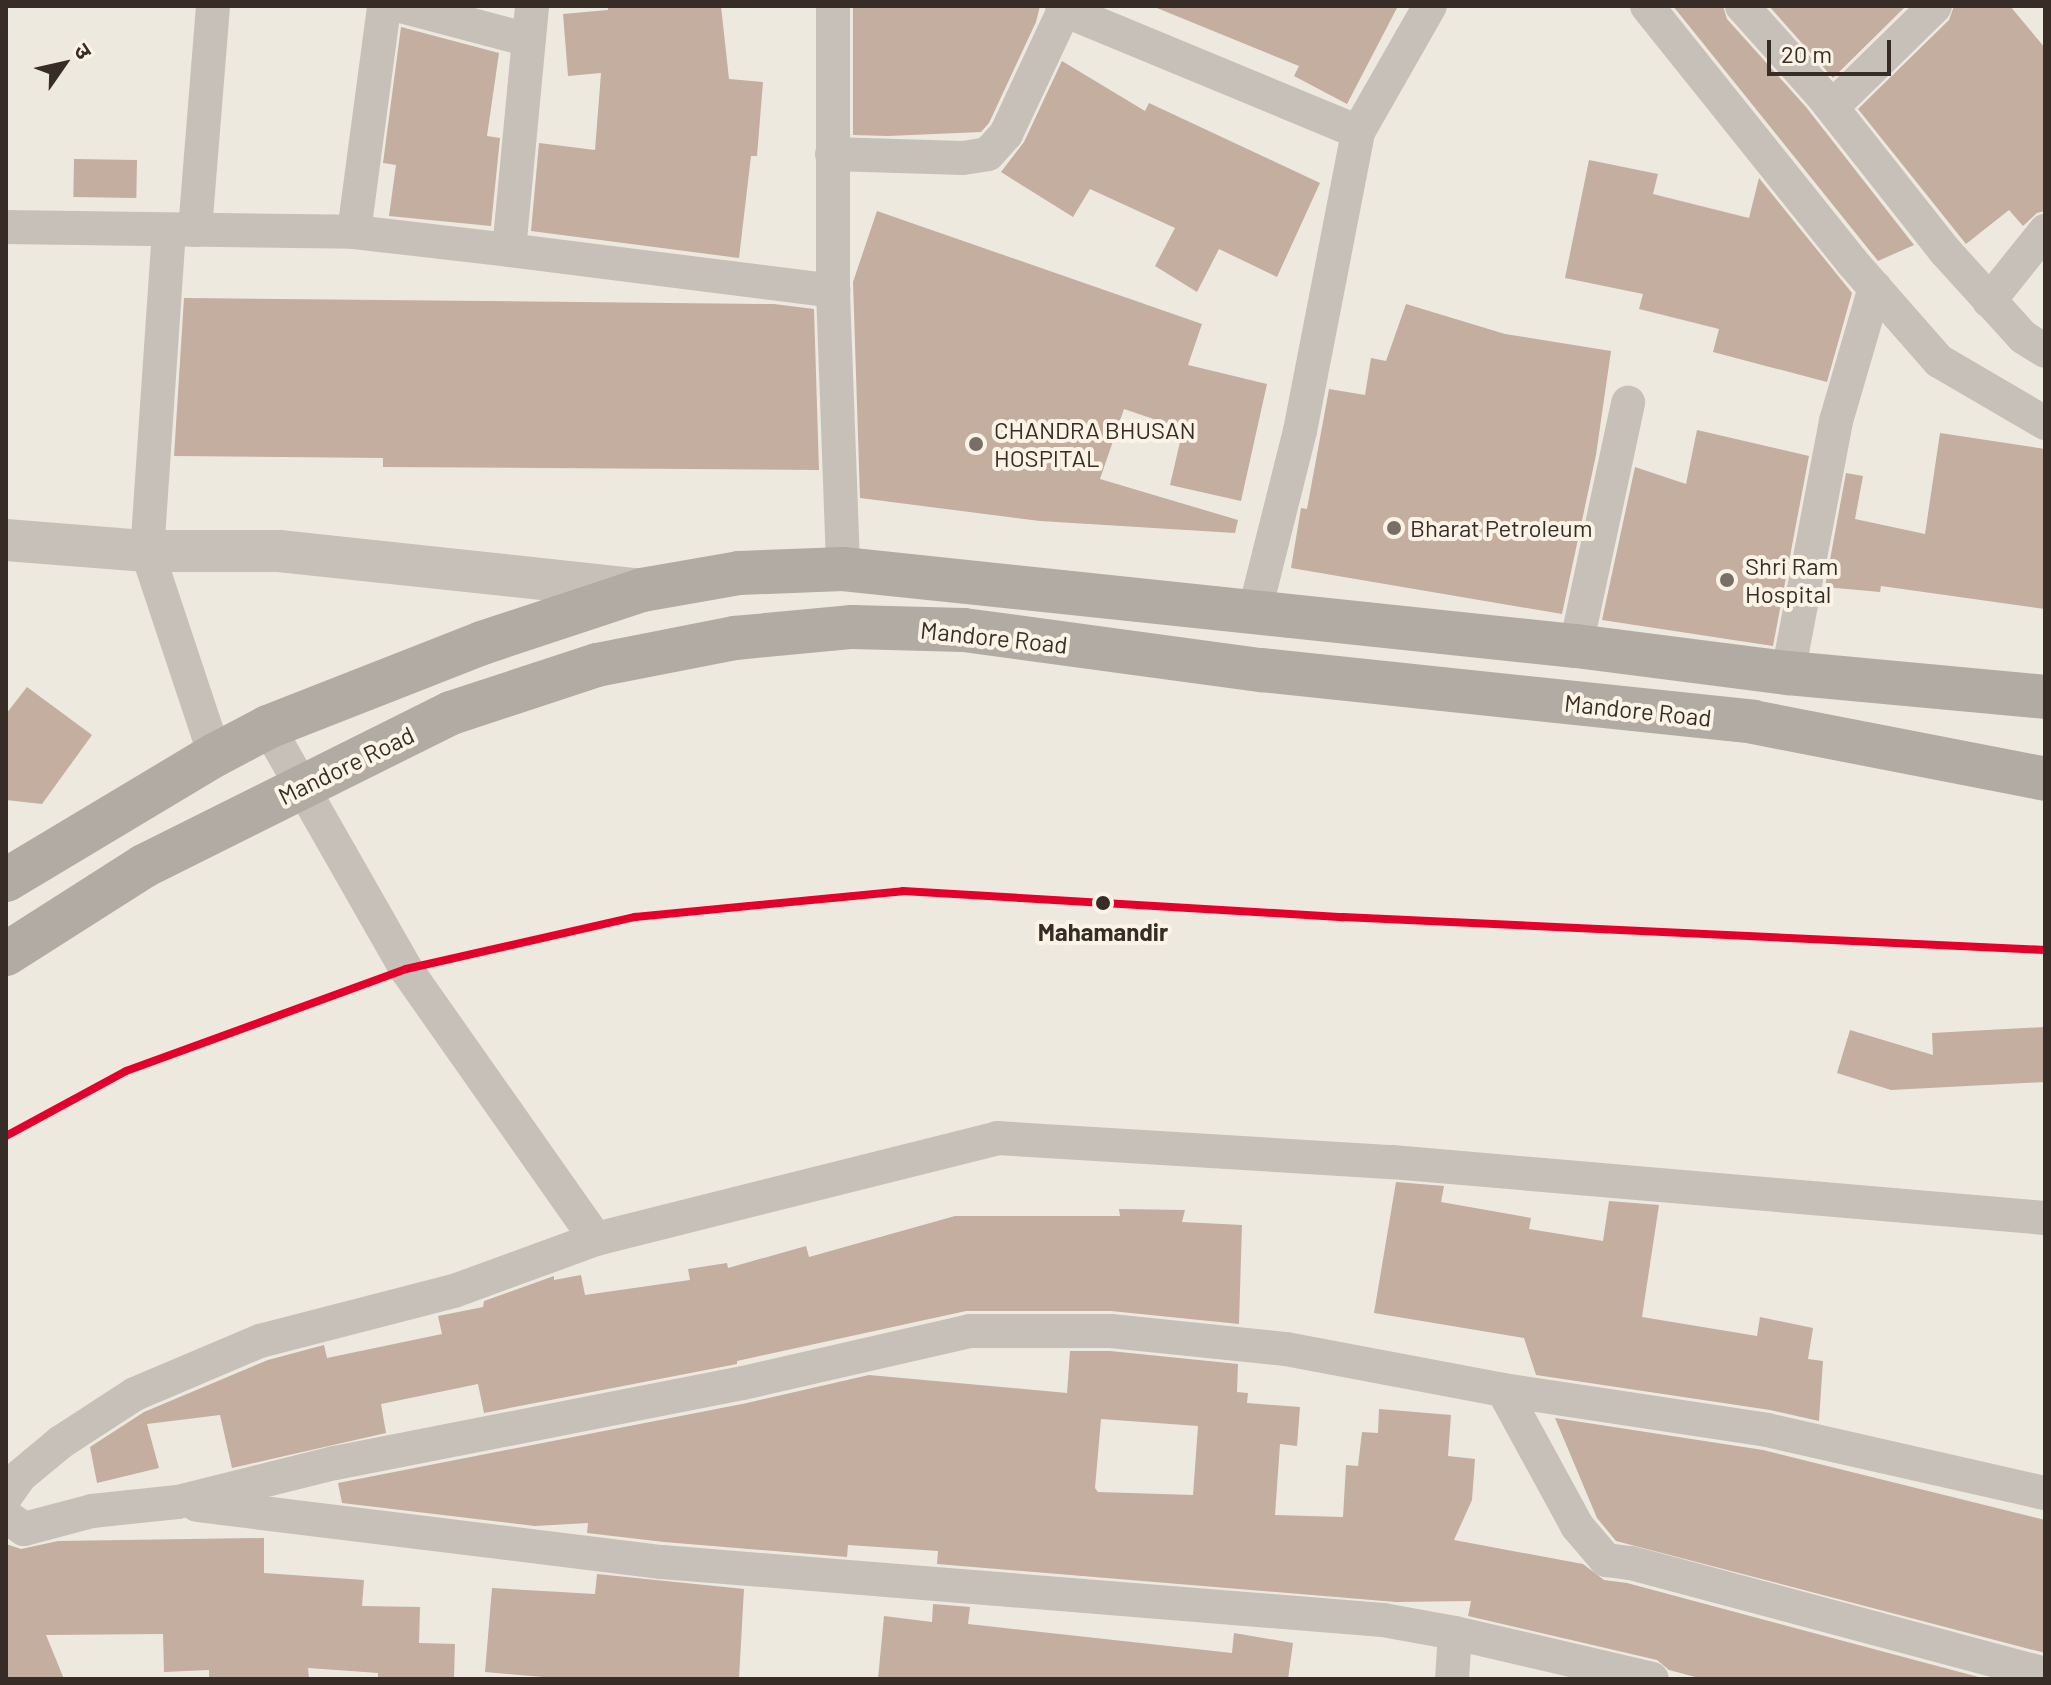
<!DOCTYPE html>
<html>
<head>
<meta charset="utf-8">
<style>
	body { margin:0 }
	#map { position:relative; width:2051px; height:1685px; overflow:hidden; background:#eee9df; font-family:Barlow,"Noto Sans Devanagari",sans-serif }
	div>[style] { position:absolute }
	.building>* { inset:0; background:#c3ae9f; transform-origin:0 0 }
	.minor>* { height:34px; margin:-17px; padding:0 17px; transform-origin:17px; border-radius:17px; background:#c7c0b8 }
	.tertiary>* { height:42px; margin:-21px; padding:0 21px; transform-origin:21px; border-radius:21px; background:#c7c0b8 }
	.trunk>* { height:44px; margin:-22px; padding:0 22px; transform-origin:22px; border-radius:22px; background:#b1aba3 }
	.rail-1>* { height:8px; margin:-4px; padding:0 4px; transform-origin:4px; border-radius:4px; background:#e4002b }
	.dots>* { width:22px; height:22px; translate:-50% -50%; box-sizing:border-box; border:4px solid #fbf3e6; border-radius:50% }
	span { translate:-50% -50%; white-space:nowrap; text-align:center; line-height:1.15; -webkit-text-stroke:8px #fbf3e6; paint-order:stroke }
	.poi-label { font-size:24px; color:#382d26 }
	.left { translate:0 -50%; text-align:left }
	.street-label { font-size:24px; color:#382d26 }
	.stop-label { font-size:24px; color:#382d26; font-weight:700 }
	.frame { position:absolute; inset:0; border:8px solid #382d26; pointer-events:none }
	.north { position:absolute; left:24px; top:24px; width:80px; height:80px; -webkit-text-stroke:6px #fbf3e6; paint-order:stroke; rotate:56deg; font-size:22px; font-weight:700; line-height:32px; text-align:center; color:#382d26 }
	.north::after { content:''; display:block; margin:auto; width:28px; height:36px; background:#382d26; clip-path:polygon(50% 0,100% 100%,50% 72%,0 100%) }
	.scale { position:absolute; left:1767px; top:40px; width:124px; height:36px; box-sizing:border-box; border:4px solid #382d26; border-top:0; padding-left:10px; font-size:24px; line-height:28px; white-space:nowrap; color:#382d26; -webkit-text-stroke:6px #fbf3e6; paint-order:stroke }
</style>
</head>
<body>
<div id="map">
	<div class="building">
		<div style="clip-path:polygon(608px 6px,721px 6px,729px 79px,763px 82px,757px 156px,751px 156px,739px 258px,531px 231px,539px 143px,595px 150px,601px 73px,568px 76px,563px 14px,608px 10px)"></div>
		<div style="clip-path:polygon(853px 6px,1040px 6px,1036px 22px,989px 123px,981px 132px,888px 136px,853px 135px)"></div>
		<div style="clip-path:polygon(1152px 6px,1398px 6px,1347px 104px,1294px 76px,1299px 66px)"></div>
		<div style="clip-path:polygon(1673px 6px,1723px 6px,1727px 19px,1806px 107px,1914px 245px,1878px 261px)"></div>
		<div style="clip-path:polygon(1769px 6px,1906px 6px,1833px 78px)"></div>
		<div style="clip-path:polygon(1954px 6px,2010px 6px,2045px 48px,2045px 211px,2037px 213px,2023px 226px,2009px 210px,1966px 244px,1858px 109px,1949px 20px)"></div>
		<div style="clip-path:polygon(401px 27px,499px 53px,487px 136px,500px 138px,491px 226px,389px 216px,396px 165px,383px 163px)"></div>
		<div style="clip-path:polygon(1062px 61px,1145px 111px,1149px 103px,1320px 183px,1277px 277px,1219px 249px,1197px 292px,1155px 266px,1175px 228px,1090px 189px,1073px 217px,1001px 172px,1024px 142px)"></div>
		<div style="left:74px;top:159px;width:63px;height:38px;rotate:1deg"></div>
		<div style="clip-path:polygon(1589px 160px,1658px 174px,1653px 194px,1749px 218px,1759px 178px,1852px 293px,1827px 382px,1713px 352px,1719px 329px,1639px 309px,1643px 294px,1565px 278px)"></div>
		<div style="clip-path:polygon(877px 211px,1202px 324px,1188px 365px,1267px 384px,1241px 501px,1170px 485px,1183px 429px,1124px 409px,1100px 479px,1238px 520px,1235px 533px,1040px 521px,860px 498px,853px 282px)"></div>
		<div style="clip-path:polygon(184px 298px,774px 304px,814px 309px,819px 470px,383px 467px,383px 458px,174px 456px)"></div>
		<div style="clip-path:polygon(1406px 304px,1505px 334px,1611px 351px,1596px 455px,1562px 614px,1291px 568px,1301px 508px,1307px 509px,1329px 389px,1365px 395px,1371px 358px,1386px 361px)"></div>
		<div style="clip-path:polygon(1697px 430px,1809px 456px,1773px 646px,1602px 620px,1635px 467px,1686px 484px)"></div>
		<div style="clip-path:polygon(1940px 433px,2045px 449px,2045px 609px,1881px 586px,1880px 592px,1825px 587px,1846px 473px,1863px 476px,1855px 519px,1925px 534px)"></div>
		<div style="clip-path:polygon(27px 687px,92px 735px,42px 804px,6px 800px,6px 714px)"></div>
		<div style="clip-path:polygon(2045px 1027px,2045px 1082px,1891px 1090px,1837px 1073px,1850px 1030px,1933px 1055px,1932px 1033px)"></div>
		<div style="clip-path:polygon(1396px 1182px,1444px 1186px,1441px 1202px,1531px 1218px,1529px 1229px,1603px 1241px,1609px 1201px,1659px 1205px,1642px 1317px,1757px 1336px,1760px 1317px,1813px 1328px,1808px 1359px,1823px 1361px,1819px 1421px,1770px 1410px,1536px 1375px,1524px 1338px,1374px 1313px)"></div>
		<div style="clip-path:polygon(1119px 1209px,1185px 1210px,1182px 1222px,1242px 1225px,1239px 1324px,1111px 1311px,966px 1311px,737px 1361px,737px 1364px,484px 1413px,478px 1384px,381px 1404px,386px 1433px,232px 1468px,220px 1415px,147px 1424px,159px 1468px,97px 1483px,90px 1447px,144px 1412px,268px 1360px,324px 1345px,327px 1358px,442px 1334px,438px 1316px,483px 1307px,484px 1301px,554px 1276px,554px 1280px,581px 1275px,585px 1295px,690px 1280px,688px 1269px,727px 1263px,728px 1268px,806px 1246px,809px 1257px,955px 1216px,1120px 1216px)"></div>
		<div style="clip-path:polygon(evenodd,1070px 1351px,1110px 1351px,1238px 1364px,1237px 1392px,1248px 1393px,1247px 1403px,1300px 1407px,1297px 1446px,1280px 1444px,1275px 1515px,1343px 1517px,1346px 1465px,1358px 1466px,1362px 1432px,1378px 1433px,1379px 1409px,1451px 1415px,1448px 1456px,1475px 1459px,1472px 1500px,1454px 1540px,1583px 1564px,1604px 1580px,1627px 1583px,1986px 1679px,1703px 1679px,1669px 1670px,1657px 1660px,1468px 1616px,1471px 1601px,1396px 1602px,937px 1564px,938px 1551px,848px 1545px,847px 1557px,664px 1542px,587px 1533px,588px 1523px,535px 1526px,342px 1503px,338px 1483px,747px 1403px,869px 1375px,1067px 1393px,1070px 1351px,1101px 1419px,1198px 1426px,1193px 1495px,1098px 1492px,1095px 1488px,1101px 1419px)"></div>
		<div style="clip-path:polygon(1555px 1418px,1763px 1450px,2045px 1520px,2045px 1653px,1616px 1541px,1597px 1518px)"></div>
		<div style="clip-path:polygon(264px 1538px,264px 1573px,364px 1580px,362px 1606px,420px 1607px,419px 1643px,455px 1644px,454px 1679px,378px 1679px,378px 1673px,308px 1668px,309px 1679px,209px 1679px,209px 1670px,164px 1672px,163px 1634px,46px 1635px,64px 1679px,6px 1679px,6px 1544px,21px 1549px,58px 1541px)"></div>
		<div style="clip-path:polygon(597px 1574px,744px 1589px,739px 1679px,566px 1679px,485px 1672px,492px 1588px,595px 1594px)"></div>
		<div style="clip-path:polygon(933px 1604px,970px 1607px,968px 1624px,1232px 1653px,1234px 1633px,1293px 1643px,1288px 1679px,878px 1679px,884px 1616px,932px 1622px)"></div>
	</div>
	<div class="minor">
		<div style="left:401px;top:6px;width:132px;rotate:14.9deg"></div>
		<div style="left:833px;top:6px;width:285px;rotate:90deg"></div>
		<div style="left:833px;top:291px;width:278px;rotate:87.9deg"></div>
		<div style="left:1062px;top:6px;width:4px;rotate:63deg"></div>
		<div style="left:1064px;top:10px;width:318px;rotate:22.5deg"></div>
		<div style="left:1647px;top:6px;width:328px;rotate:51.3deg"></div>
		<div style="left:1852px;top:262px;width:132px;rotate:48.7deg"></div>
		<div style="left:1939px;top:361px;width:123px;rotate:30.3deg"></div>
		<div style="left:1742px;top:6px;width:118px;rotate:48.1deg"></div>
		<div style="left:1821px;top:94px;width:200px;rotate:51.7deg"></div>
		<div style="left:1945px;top:251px;width:116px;rotate:47.8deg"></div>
		<div style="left:2023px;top:337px;width:26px;rotate:32deg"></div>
		<div style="left:1832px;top:107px;width:144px;rotate:-44.4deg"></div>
		<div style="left:832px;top:154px;width:131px;rotate:1.7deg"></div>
		<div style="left:963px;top:158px;width:25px;rotate:-9deg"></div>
		<div style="left:988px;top:154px;width:27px;rotate:-48deg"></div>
		<div style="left:1006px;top:134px;width:137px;rotate:-64.9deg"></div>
		<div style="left:6px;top:227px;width:348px;rotate:0.8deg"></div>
		<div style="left:354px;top:232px;width:228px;rotate:-82.4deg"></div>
		<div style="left:169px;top:230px;width:322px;rotate:93.9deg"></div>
		<div style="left:147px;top:551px;width:215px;rotate:71.6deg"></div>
		<div style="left:195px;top:230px;width:225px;rotate:-85.4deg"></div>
		<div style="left:354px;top:232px;width:156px;rotate:6.6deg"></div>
		<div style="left:509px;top:250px;width:245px;rotate:-84.6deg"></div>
		<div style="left:509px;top:250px;width:327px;rotate:7.2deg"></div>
		<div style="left:1989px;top:301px;width:90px;rotate:-51.3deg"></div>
		<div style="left:1254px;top:614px;width:189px;rotate:-75.9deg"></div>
		<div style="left:1300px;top:431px;width:305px;rotate:-79deg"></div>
		<div style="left:1358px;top:132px;width:145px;rotate:-60.3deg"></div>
		<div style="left:1576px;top:646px;width:249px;rotate:-77.9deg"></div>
		<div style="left:1788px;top:673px;width:257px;rotate:-79.2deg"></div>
		<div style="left:1836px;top:421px;width:139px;rotate:-73.7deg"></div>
		<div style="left:268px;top:727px;width:279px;rotate:60.3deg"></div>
		<div style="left:406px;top:969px;width:330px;rotate:54.9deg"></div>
		<div style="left:596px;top:1239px;width:414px;rotate:-14.1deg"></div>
		<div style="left:997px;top:1138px;width:396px;rotate:3.5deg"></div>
		<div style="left:1392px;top:1162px;width:655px;rotate:4.9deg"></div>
		<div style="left:1503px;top:1390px;width:155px;rotate:61.4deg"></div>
		<div style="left:1577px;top:1526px;width:45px;rotate:49.5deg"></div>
		<div style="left:1606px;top:1560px;width:25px;rotate:7deg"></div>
		<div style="left:1631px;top:1563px;width:429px;rotate:15deg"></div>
		<div style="left:6px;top:1496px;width:24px;rotate:-55deg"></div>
		<div style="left:20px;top:1476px;width:53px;rotate:-39.7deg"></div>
		<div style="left:61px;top:1442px;width:88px;rotate:-33deg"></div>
		<div style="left:135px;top:1394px;width:136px;rotate:-23deg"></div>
		<div style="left:260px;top:1341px;width:200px;rotate:-14.5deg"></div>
		<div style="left:454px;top:1291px;width:151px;rotate:-20.1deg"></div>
		<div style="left:197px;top:1505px;width:468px;rotate:7deg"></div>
		<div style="left:662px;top:1562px;width:723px;rotate:4.6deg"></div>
		<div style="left:1383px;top:1620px;width:73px;rotate:10.2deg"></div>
		<div style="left:1455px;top:1633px;width:202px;rotate:13.1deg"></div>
		<div style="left:6px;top:1516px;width:22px;rotate:36deg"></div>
		<div style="left:24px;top:1529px;width:70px;rotate:-14.8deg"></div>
		<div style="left:92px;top:1511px;width:86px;rotate:-6deg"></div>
		<div style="left:178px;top:1502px;width:162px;rotate:-14deg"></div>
		<div style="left:335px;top:1463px;width:416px;rotate:-11.1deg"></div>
		<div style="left:743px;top:1383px;width:233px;rotate:-12.9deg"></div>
		<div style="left:970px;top:1331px;width:141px"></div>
		<div style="left:1111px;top:1331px;width:176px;rotate:5.9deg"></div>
		<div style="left:1286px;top:1349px;width:221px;rotate:10.7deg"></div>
		<div style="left:1503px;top:1390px;width:267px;rotate:8.6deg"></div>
		<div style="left:1767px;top:1430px;width:285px;rotate:12.8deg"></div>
		<div style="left:1452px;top:1679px;width:46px;rotate:-86.3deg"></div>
	</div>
	<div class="tertiary">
		<div style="left:6px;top:540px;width:141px;rotate:4.5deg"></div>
		<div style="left:147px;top:551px;width:132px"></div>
		<div style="left:279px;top:551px;width:365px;rotate:6.1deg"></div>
	</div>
	<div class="trunk">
		<div style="left:6px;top:880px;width:244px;rotate:-30.9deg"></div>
		<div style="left:215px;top:755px;width:60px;rotate:-27.8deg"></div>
		<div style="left:268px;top:727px;width:230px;rotate:-21.4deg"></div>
		<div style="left:482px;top:643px;width:169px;rotate:-18.3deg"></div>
		<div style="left:642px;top:590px;width:98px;rotate:-9.9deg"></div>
		<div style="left:739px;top:573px;width:104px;rotate:-2.2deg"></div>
		<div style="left:843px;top:569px;width:737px;rotate:6deg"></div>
		<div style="left:1576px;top:646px;width:214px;rotate:7.3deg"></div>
		<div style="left:1788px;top:673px;width:258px;rotate:5.3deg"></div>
		<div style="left:6px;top:954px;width:164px;rotate:-32.5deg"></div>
		<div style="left:144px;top:866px;width:343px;rotate:-26.5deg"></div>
		<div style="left:451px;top:713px;width:154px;rotate:-18.2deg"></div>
		<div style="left:597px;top:665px;width:141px;rotate:-11.1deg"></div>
		<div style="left:735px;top:638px;width:118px;rotate:-5.4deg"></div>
		<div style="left:852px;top:627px;width:112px;rotate:1.5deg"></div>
		<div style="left:964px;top:630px;width:300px;rotate:7.7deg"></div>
		<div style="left:1261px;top:670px;width:495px;rotate:6deg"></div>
		<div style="left:1753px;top:722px;width:298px;rotate:11deg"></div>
	</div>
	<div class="rail-1">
		<div style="left:6px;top:1136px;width:136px;rotate:-28.4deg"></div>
		<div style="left:126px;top:1071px;width:298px;rotate:-20deg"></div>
		<div style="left:406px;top:969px;width:235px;rotate:-12.8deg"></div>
		<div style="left:635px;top:917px;width:269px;rotate:-5.5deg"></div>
		<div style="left:903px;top:891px;width:441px;rotate:3.4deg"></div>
		<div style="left:1343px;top:917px;width:703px;rotate:2.69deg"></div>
	</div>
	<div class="dots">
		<div style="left:976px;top:444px;background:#786f67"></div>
		<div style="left:1394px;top:528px;background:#786f67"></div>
		<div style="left:1727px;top:580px;background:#786f67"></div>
		<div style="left:1103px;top:903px;background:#382d26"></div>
	</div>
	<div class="poi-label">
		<span class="left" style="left:994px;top:444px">CHANDRA BHUSAN<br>HOSPITAL</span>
		<span class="left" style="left:1410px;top:528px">Bharat Petroleum</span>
		<span class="left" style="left:1745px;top:580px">Shri Ram<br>Hospital</span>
	</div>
	<div class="street-label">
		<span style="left:994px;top:637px;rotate:6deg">Mandore Road</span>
		<span style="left:1638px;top:710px;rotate:6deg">Mandore Road</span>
		<span style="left:346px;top:765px;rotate:-26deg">Mandore Road</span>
	</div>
	<div class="stop-label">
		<span style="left:1103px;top:932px">Mahamandir</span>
	</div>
	<div class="frame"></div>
	<div class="north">उ</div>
	<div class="scale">20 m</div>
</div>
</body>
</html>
